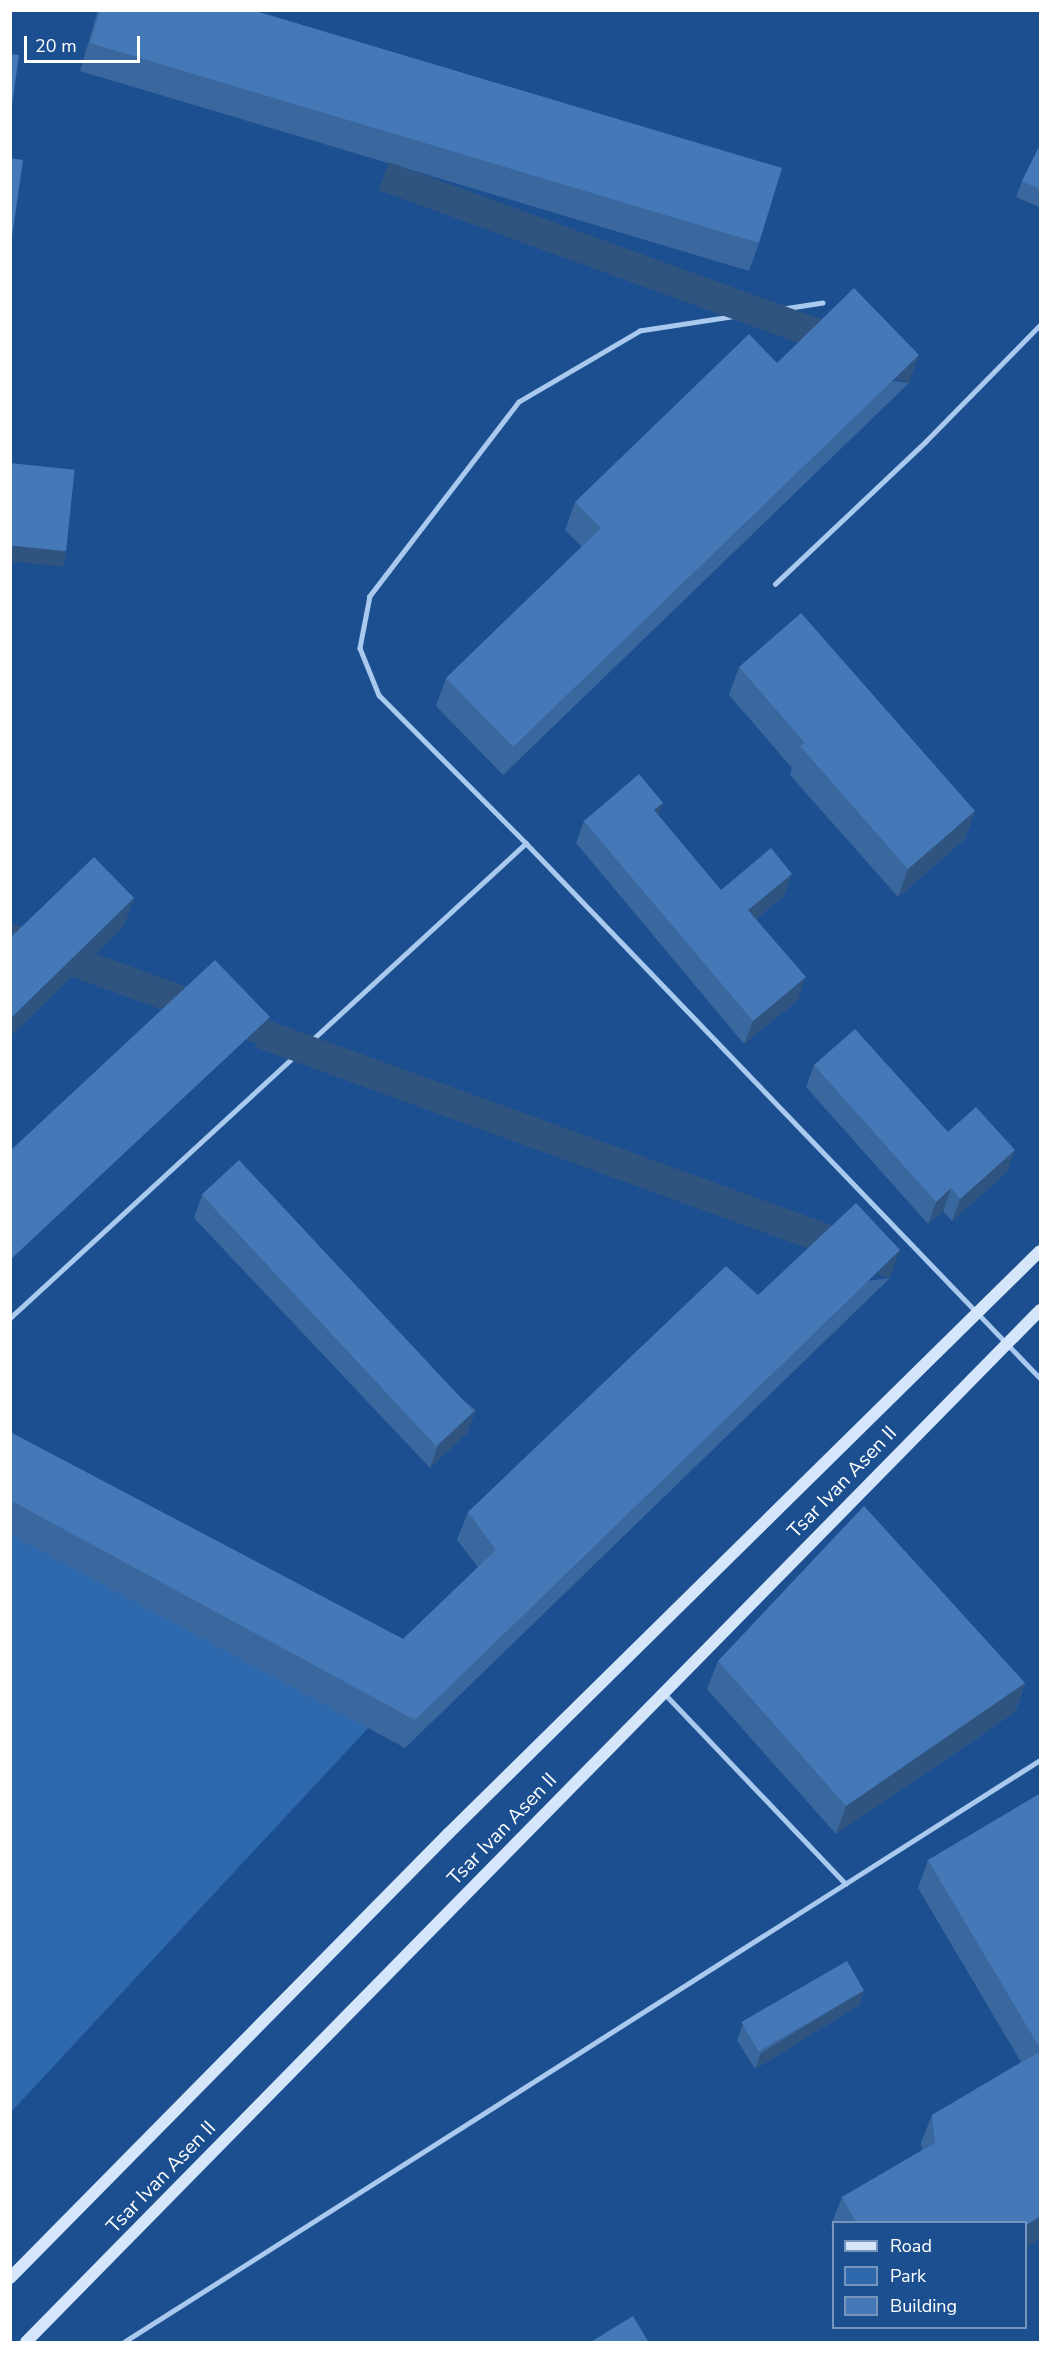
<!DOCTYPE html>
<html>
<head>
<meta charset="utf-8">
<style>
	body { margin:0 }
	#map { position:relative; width:1051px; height:2353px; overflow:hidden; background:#1b4f8f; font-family:"Nunito Sans",sans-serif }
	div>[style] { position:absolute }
	.green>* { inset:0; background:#2e69ad }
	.lane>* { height:4.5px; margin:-2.25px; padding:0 2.25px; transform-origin:2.25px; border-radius:2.25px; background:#a9c9ee }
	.secondary>* { height:12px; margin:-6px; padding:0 6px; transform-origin:6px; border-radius:6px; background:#d6e6fa }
	.wall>* { inset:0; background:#3a679d }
	.shaded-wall>* { inset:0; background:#305480; transform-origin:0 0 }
	.building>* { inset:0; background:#4478b7; transform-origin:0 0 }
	span { translate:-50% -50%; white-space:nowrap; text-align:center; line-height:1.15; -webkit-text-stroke:4.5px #1b4f8f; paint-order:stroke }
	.street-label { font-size:20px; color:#fff }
	.frame { position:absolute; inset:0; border:12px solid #fff; pointer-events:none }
	.legend { position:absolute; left:832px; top:2221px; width:195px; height:108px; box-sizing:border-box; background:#1b4f8f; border:2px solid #7695bc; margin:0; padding:8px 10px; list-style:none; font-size:18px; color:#fff }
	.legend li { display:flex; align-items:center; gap:12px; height:30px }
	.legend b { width:30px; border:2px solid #7695bc }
	.scale { position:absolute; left:24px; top:36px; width:116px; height:27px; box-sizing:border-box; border:3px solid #fff; border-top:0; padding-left:8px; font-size:18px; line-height:21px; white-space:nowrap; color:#fff; -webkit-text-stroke:4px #1b4f8f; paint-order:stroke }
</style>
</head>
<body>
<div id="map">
	<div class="green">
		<div style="clip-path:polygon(11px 1515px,384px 1711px,11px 2112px)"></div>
	</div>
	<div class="lane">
		<div style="left:823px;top:303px;width:185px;rotate:171.3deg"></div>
		<div style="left:640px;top:331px;width:140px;rotate:149.6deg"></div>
		<div style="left:519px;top:402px;width:245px;rotate:127.5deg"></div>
		<div style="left:370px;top:596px;width:53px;rotate:100.9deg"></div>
		<div style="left:360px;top:648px;width:51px;rotate:68deg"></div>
		<div style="left:379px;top:695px;width:209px;rotate:45.2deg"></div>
		<div style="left:526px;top:843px;width:742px;rotate:46.15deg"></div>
		<div style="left:775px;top:584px;width:207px;rotate:-43.4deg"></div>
		<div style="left:925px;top:442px;width:164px;rotate:-45.5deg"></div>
		<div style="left:10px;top:1318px;width:701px;rotate:-42.63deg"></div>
		<div style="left:665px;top:1694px;width:262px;rotate:46.4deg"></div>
		<div style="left:124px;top:2342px;width:1085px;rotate:-32.43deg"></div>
	</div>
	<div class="secondary">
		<div style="left:10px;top:2278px;width:625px;rotate:-45.39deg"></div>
		<div style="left:449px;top:1833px;width:829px;rotate:-44.56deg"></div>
		<div style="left:26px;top:2342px;width:1447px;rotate:-45.5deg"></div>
	</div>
	<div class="wall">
		<div style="clip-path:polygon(98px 10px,252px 10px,759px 243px,749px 271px,80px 71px)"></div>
		<div style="clip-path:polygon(1041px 143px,1041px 208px,1016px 197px,1022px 181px)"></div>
		<div style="clip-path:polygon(777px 363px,909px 383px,503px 775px,436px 706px,446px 678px,582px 547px,565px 530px,575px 502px)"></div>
		<div style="clip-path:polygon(739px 667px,965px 839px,898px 897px,790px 775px,792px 768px,729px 695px)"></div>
		<div style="clip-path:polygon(658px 815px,721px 890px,784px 896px,756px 919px,798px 1000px,744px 1044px,576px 843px,584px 821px)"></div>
		<div style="clip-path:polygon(814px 1065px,948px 1132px,1007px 1172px,952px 1221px,943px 1211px,928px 1224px,806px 1087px)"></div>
		<div style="clip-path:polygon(202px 1195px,476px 1410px,467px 1433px,430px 1468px,194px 1218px)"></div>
		<div style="clip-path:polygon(890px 1278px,405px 1748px,10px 1534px,10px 1432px,403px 1639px,478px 1567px,457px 1540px,468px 1512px,758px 1295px)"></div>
		<div style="clip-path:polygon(718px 1661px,1025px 1683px,1015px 1712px,836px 1834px,707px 1689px)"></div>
		<div style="clip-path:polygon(1041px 1793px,1041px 2238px,1026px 2247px,1026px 2223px,834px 2223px,834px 2229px,831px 2225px,842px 2197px,922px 2150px,921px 2143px,932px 2115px,1021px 2062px,918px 1888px,928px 1860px)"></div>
		<div style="clip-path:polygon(864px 1990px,859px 2005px,755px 2069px,737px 2040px,743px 2024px)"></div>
	</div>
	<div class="shaded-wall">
		<div style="left:919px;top:355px;width:30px;height:564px;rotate:110deg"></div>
		<div style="left:10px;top:545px;width:56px;height:16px;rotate:6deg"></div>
		<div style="clip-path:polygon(663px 803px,655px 825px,654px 810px)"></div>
		<div style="clip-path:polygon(975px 811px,965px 839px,898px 897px,908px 869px)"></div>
		<div style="clip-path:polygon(792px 874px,784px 896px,740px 932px,748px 910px)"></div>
		<div style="clip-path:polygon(134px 898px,124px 926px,10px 1037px,10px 1019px)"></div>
		<div style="clip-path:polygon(806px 977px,798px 1000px,744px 1044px,753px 1021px)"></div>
		<div style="left:270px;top:1017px;width:30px;height:356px;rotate:110deg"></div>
		<div style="clip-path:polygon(1015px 1150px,1007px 1172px,952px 1221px,960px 1199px)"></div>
		<div style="clip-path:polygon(951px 1188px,943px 1211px,928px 1224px,936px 1202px)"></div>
		<div style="left:900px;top:1250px;width:30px;height:675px;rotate:110deg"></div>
		<div style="clip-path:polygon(476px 1410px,467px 1433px,430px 1468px,438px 1445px)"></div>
		<div style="clip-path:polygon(1025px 1683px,1015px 1712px,836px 1834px,846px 1806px)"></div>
		<div style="clip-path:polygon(864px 1990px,859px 2005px,755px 2069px,761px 2053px)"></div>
		<div style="clip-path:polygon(1041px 2216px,1041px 2238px,1026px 2247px,1026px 2225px)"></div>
	</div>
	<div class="building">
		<div style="clip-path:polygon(100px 10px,252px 10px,782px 168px,759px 243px,90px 43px)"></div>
		<div style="clip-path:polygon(10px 54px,19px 55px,10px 119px)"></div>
		<div style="clip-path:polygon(1041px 143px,1041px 190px,1022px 181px)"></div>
		<div style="clip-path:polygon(10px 158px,23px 160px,10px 251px)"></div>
		<div style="clip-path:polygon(854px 288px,919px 355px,513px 747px,446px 678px,601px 528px,575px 502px,749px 334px,777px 363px)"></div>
		<div style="left:10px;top:463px;width:65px;height:82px;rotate:6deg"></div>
		<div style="clip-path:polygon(801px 613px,975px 811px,908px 869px,800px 746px,805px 743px,739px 667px)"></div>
		<div style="clip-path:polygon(639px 774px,663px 803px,654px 810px,721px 890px,771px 848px,792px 874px,748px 910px,806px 977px,753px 1021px,584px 821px)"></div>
		<div style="clip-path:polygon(94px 857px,134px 898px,10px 1019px,10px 938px)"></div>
		<div style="clip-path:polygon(215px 960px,270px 1017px,10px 1260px,10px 1151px)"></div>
		<div style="clip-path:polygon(855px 1029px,948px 1132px,976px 1107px,1015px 1150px,960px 1199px,951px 1188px,936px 1202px,814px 1065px)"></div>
		<div style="left:239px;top:1160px;width:344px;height:51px;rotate:47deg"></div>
		<div style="clip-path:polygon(856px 1203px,900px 1250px,415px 1720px,10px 1500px,10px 1432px,403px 1639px,496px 1550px,468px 1512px,726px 1266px,758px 1295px)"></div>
		<div style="clip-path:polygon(864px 1506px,1025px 1683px,846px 1806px,718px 1661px)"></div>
		<div style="clip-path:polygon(1041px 1793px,1041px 2050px,928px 1860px)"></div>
		<div style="left:847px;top:1961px;width:34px;height:122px;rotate:60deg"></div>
		<div style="clip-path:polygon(1041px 2051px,1041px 2216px,1026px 2225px,1026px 2223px,856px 2223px,842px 2197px,935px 2143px,932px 2115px)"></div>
		<div style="clip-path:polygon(633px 2316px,649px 2343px,589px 2343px)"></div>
	</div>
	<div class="street-label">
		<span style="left:842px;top:1482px;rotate:-46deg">Tsar Ivan Asen II</span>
		<span style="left:502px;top:1829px;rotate:-46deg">Tsar Ivan Asen II</span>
		<span style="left:161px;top:2177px;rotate:-46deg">Tsar Ivan Asen II</span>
	</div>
	<div class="frame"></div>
	<ul class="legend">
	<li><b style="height:8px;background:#d6e6fa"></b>Road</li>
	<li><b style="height:16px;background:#2e69ad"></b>Park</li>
	<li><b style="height:16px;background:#4478b7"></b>Building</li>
	</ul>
	<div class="scale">20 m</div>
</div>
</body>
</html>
